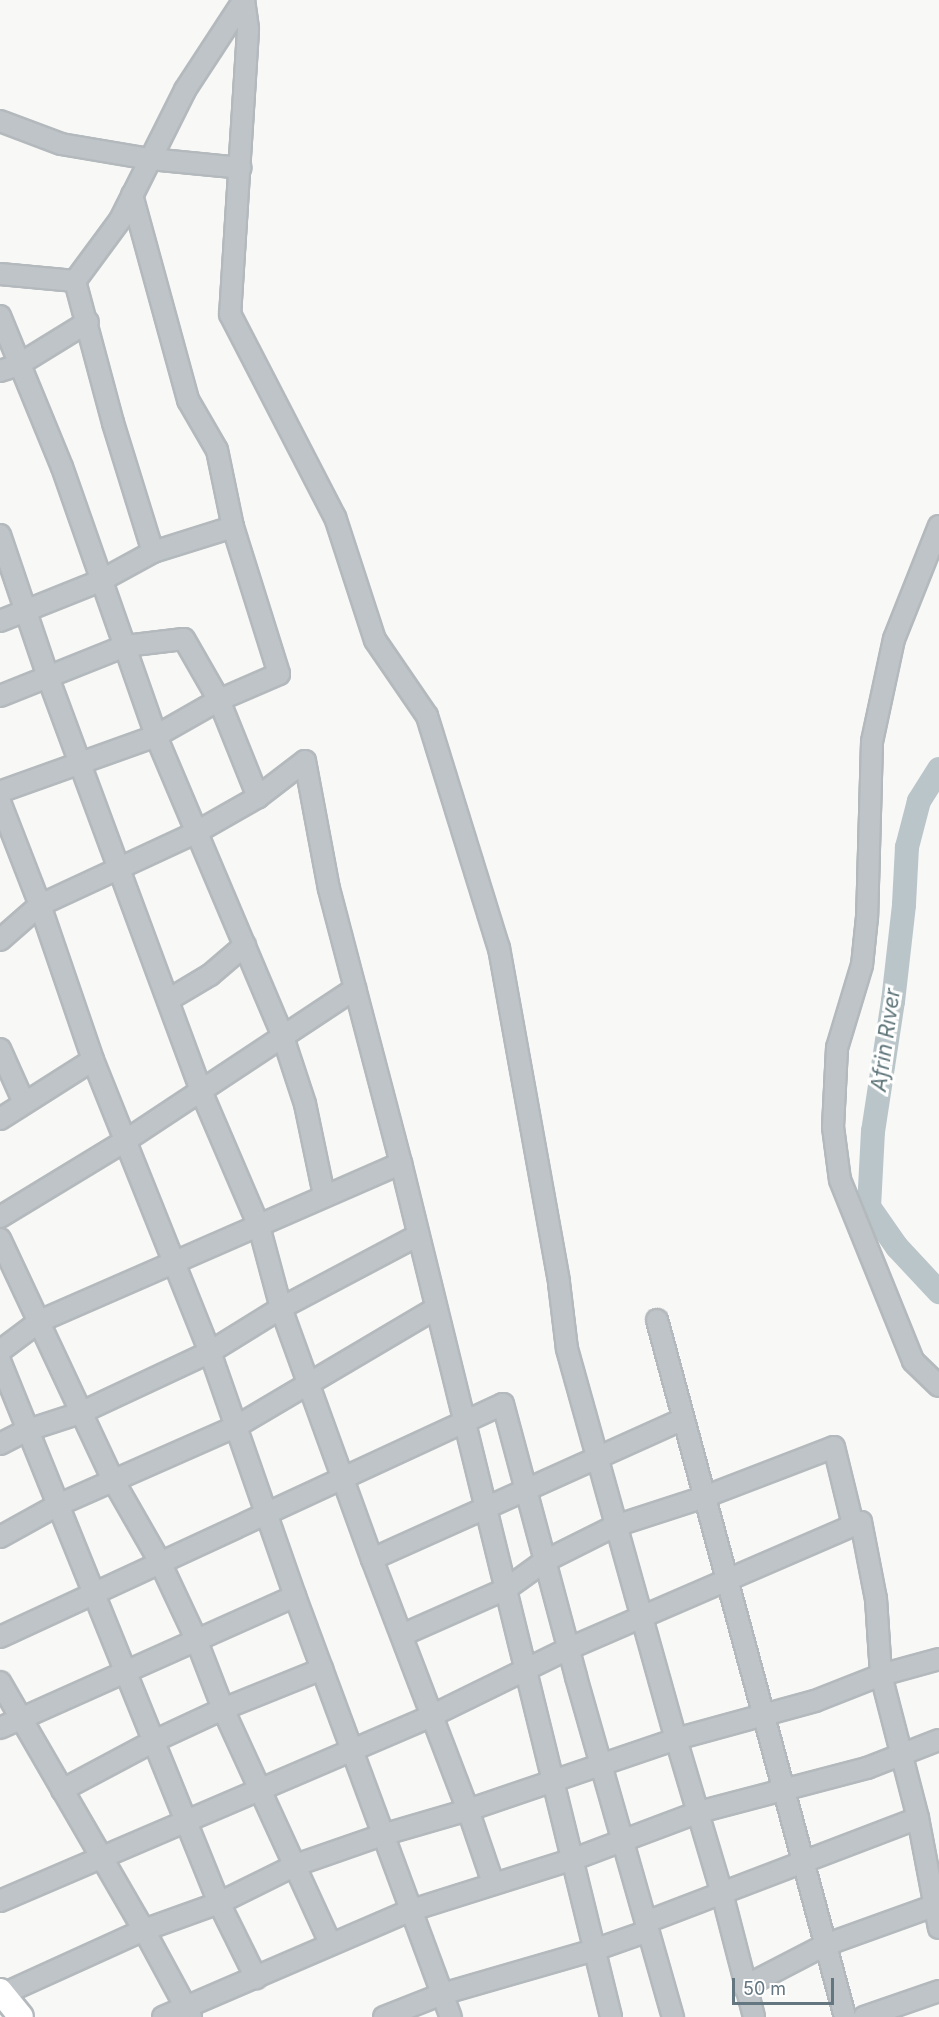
<!DOCTYPE html>
<html>
<head>
<meta charset="utf-8">
<style>
	body { margin:0 }
	#map { position:relative; width:939px; height:2017px; overflow:hidden; background:#f8f8f6; font-family:Inter,sans-serif }
	div>[style] { position:absolute }
	.river>* { height:24px; margin:-12px; padding:0 12px; transform-origin:12px; border-radius:12px; background:#b9c5c9 }
	.roads { filter:drop-shadow(2px 0 #b3b9bc) drop-shadow(-2px 0 #b3b9bc) drop-shadow(0 2px #b3b9bc) drop-shadow(0 -2px #b3b9bc) }
	.minor>* { height:20px; margin:-10px; padding:0 10px; transform-origin:10px; border-radius:10px; background:#bfc4c8 }
	.major>* { height:24px; margin:-12px; padding:0 12px; transform-origin:12px; border-radius:12px; background:#fff }
	span { translate:-50% -50%; white-space:nowrap; text-align:center; line-height:1.15; -webkit-text-stroke:6px #fff; paint-order:stroke }
	.water-label { font-size:21px; color:#5f757a; font-style:italic }
	.scale { position:absolute; left:732px; top:1978px; width:102px; height:27px; box-sizing:border-box; border:3px solid #647680; border-top:0; padding-left:8px; font-size:18px; line-height:21px; white-space:nowrap; color:#647680; -webkit-text-stroke:4px #fff; paint-order:stroke }
</style>
</head>
<body>
<div id="map">
	<div class="river">
		<div style="left:939px;top:769px;width:38px;rotate:122deg"></div>
		<div style="left:919px;top:801px;width:48px;rotate:104.6deg"></div>
		<div style="left:907px;top:847px;width:58px;rotate:93deg"></div>
		<div style="left:904px;top:905px;width:97px;rotate:96.5deg"></div>
		<div style="left:893px;top:1001px;width:132px;rotate:98.7deg"></div>
		<div style="left:873px;top:1131px;width:76px;rotate:93deg"></div>
		<div style="left:869px;top:1207px;width:49px;rotate:55deg"></div>
		<div style="left:897px;top:1247px;width:62px;rotate:47deg"></div>
	</div>
	<div class="roads">
		<div class="minor">
			<div style="left:244px;top:0;width:30px;rotate:82deg"></div>
			<div style="left:248px;top:30px;width:285px;rotate:93.6deg"></div>
			<div style="left:230px;top:314px;width:229px;rotate:62.7deg"></div>
			<div style="left:335px;top:517px;width:129px;rotate:72deg"></div>
			<div style="left:375px;top:640px;width:92px;rotate:55.6deg"></div>
			<div style="left:427px;top:716px;width:243px;rotate:72.8deg"></div>
			<div style="left:499px;top:948px;width:340px;rotate:79.8deg"></div>
			<div style="left:559px;top:1283px;width:66px;rotate:83.1deg"></div>
			<div style="left:567px;top:1349px;width:405px;rotate:74.4deg"></div>
			<div style="left:676px;top:1739px;width:161px;rotate:73.4deg"></div>
			<div style="left:722px;top:1893px;width:128px;rotate:75.5deg"></div>
			<div style="left:0;top:121px;width:65px;rotate:20.7deg"></div>
			<div style="left:61px;top:144px;width:90px;rotate:9.6deg"></div>
			<div style="left:150px;top:159px;width:91px;rotate:5.6deg"></div>
			<div style="left:132px;top:195px;width:213px;rotate:74.7deg"></div>
			<div style="left:188px;top:400px;width:58px;rotate:59.9deg"></div>
			<div style="left:217px;top:450px;width:79px;rotate:78.3deg"></div>
			<div style="left:0;top:274px;width:75px;rotate:5.3deg"></div>
			<div style="left:75px;top:281px;width:76px;rotate:-53.6deg"></div>
			<div style="left:120px;top:220px;width:145px;rotate:-63.4deg"></div>
			<div style="left:185px;top:90px;width:108px;rotate:-56.8deg"></div>
			<div style="left:75px;top:281px;width:147px;rotate:75deg"></div>
			<div style="left:113px;top:423px;width:135px;rotate:72.8deg"></div>
			<div style="left:0;top:316px;width:163px;rotate:67.7deg"></div>
			<div style="left:62px;top:467px;width:285px;rotate:70.7deg"></div>
			<div style="left:156px;top:736px;width:327px;rotate:67.1deg"></div>
			<div style="left:283px;top:1037px;width:71px;rotate:71.8deg"></div>
			<div style="left:305px;top:1104px;width:93px;rotate:78.2deg"></div>
			<div style="left:0;top:371px;width:19px;rotate:-18deg"></div>
			<div style="left:18px;top:365px;width:82px;rotate:-31.6deg"></div>
			<div style="left:939px;top:526px;width:122px;rotate:111.7deg"></div>
			<div style="left:894px;top:639px;width:105px;rotate:102.1deg"></div>
			<div style="left:872px;top:742px;width:175px;rotate:91.6deg"></div>
			<div style="left:867px;top:917px;width:48px;rotate:95.9deg"></div>
			<div style="left:862px;top:965px;width:87px;rotate:106.8deg"></div>
			<div style="left:837px;top:1048px;width:79px;rotate:92.9deg"></div>
			<div style="left:833px;top:1127px;width:53px;rotate:82.5deg"></div>
			<div style="left:840px;top:1180px;width:195px;rotate:68deg"></div>
			<div style="left:913px;top:1361px;width:36px;rotate:44deg"></div>
			<div style="left:0;top:535px;width:150px;rotate:71.3deg"></div>
			<div style="left:48px;top:677px;width:441px;rotate:69.7deg"></div>
			<div style="left:201px;top:1091px;width:147px;rotate:66.8deg"></div>
			<div style="left:259px;top:1226px;width:85px;rotate:75deg"></div>
			<div style="left:281px;top:1308px;width:267px;rotate:70.1deg"></div>
			<div style="left:372px;top:1559px;width:269px;rotate:69.1deg"></div>
			<div style="left:468px;top:1810px;width:77px;rotate:71.1deg"></div>
			<div style="left:0;top:621px;width:108px;rotate:-21.8deg"></div>
			<div style="left:100px;top:581px;width:60px;rotate:-28.7deg"></div>
			<div style="left:153px;top:552px;width:84px;rotate:-17.4deg"></div>
			<div style="left:233px;top:527px;width:154px;rotate:72.6deg"></div>
			<div style="left:279px;top:674px;width:65px;rotate:156.6deg"></div>
			<div style="left:219px;top:700px;width:73px;rotate:150.3deg"></div>
			<div style="left:156px;top:736px;width:166px;rotate:160.3deg"></div>
			<div style="left:0;top:696px;width:135px;rotate:-21.8deg"></div>
			<div style="left:125px;top:646px;width:59px;rotate:-6.8deg"></div>
			<div style="left:184px;top:639px;width:70px;rotate:60.2deg"></div>
			<div style="left:219px;top:700px;width:105px;rotate:68.1deg"></div>
			<div style="left:0;top:802px;width:110px;rotate:68.8deg"></div>
			<div style="left:40px;top:905px;width:164px;rotate:71.1deg"></div>
			<div style="left:93px;top:1060px;width:315px;rotate:68.2deg"></div>
			<div style="left:210px;top:1352px;width:258px;rotate:70.8deg"></div>
			<div style="left:295px;top:1596px;width:449px;rotate:69.7deg"></div>
			<div style="left:0;top:940px;width:53px;rotate:-41.2deg"></div>
			<div style="left:40px;top:905px;width:171px;rotate:-24.9deg"></div>
			<div style="left:195px;top:833px;width:73px;rotate:-29.7deg"></div>
			<div style="left:258px;top:797px;width:59px;rotate:-37.5deg"></div>
			<div style="left:305px;top:761px;width:130px;rotate:79.4deg"></div>
			<div style="left:329px;top:889px;width:283px;rotate:75.3deg"></div>
			<div style="left:401px;top:1163px;width:879px;rotate:76.18deg"></div>
			<div style="left:168px;top:1000px;width:49px;rotate:-30.8deg"></div>
			<div style="left:210px;top:975px;width:46px;rotate:-40.6deg"></div>
			<div style="left:0;top:1049px;width:59px;rotate:66deg"></div>
			<div style="left:0;top:1119px;width:110px;rotate:-32.4deg"></div>
			<div style="left:0;top:1217px;width:146px;rotate:-31.3deg"></div>
			<div style="left:125px;top:1141px;width:276px;rotate:-33.5deg"></div>
			<div style="left:0;top:1239px;width:266px;rotate:64.9deg"></div>
			<div style="left:113px;top:1480px;width:95px;rotate:60.2deg"></div>
			<div style="left:160px;top:1562px;width:85px;rotate:64.9deg"></div>
			<div style="left:196px;top:1639px;width:75px;rotate:68.9deg"></div>
			<div style="left:223px;top:1709px;width:257px;rotate:65.4deg"></div>
			<div style="left:657px;top:1320px;width:722px;rotate:74.9deg"></div>
			<div style="left:0;top:1351px;width:50px;rotate:-36.9deg"></div>
			<div style="left:40px;top:1321px;width:394px;rotate:-23.6deg"></div>
			<div style="left:0;top:1361px;width:585px;rotate:68deg"></div>
			<div style="left:219px;top:1903px;width:84px;rotate:63.7deg"></div>
			<div style="left:0;top:1444px;width:31px;rotate:-27deg"></div>
			<div style="left:28px;top:1430px;width:55px;rotate:-18.1deg"></div>
			<div style="left:80px;top:1413px;width:144px;rotate:-25.1deg"></div>
			<div style="left:210px;top:1352px;width:84px;rotate:-31.8deg"></div>
			<div style="left:281px;top:1308px;width:154px;rotate:-27.9deg"></div>
			<div style="left:0;top:1537px;width:66px;rotate:-28.9deg"></div>
			<div style="left:58px;top:1505px;width:196px;rotate:-23.8deg"></div>
			<div style="left:237px;top:1426px;width:230px;rotate:-30.6deg"></div>
			<div style="left:372px;top:1559px;width:341px;rotate:-24.2deg"></div>
			<div style="left:402px;top:1635px;width:114px;rotate:-23.9deg"></div>
			<div style="left:506px;top:1589px;width:48px;rotate:-35.7deg"></div>
			<div style="left:545px;top:1561px;width:78px;rotate:-26.6deg"></div>
			<div style="left:615px;top:1526px;width:94px;rotate:-18deg"></div>
			<div style="left:704px;top:1497px;width:139px;rotate:-21deg"></div>
			<div style="left:834px;top:1447px;width:80px;rotate:76.3deg"></div>
			<div style="left:0;top:1637px;width:554px;rotate:-24.85deg"></div>
			<div style="left:503px;top:1404px;width:283px;rotate:75deg"></div>
			<div style="left:576px;top:1677px;width:354px;rotate:74.1deg"></div>
			<div style="left:0;top:1682px;width:287px;rotate:59.9deg"></div>
			<div style="left:144px;top:1930px;width:99px;rotate:61.6deg"></div>
			<div style="left:0;top:1728px;width:323px;rotate:-24.1deg"></div>
			<div style="left:62px;top:1790px;width:104px;rotate:-28deg"></div>
			<div style="left:154px;top:1741px;width:76px;rotate:-24.9deg"></div>
			<div style="left:223px;top:1709px;width:107px;rotate:-22deg"></div>
			<div style="left:0;top:1901px;width:471px;rotate:-23.2deg"></div>
			<div style="left:433px;top:1715px;width:153px;rotate:-26.1deg"></div>
			<div style="left:570px;top:1648px;width:317px;rotate:-23.4deg"></div>
			<div style="left:861px;top:1522px;width:78px;rotate:79deg"></div>
			<div style="left:876px;top:1599px;width:76px;rotate:86.2deg"></div>
			<div style="left:881px;top:1675px;width:148px;rotate:75.5deg"></div>
			<div style="left:918px;top:1818px;width:112px;rotate:79.2deg"></div>
			<div style="left:646px;top:1922px;width:291px;rotate:-20.9deg"></div>
			<div style="left:744px;top:1987px;width:91px;rotate:-27.4deg"></div>
			<div style="left:825px;top:1945px;width:121px;rotate:-19.8deg"></div>
			<div style="left:3px;top:1994px;width:155px;rotate:-24.4deg"></div>
			<div style="left:144px;top:1930px;width:80px;rotate:-19.8deg"></div>
			<div style="left:219px;top:1903px;width:86px;rotate:-26.3deg"></div>
			<div style="left:296px;top:1865px;width:91px;rotate:-19.2deg"></div>
			<div style="left:382px;top:1835px;width:90px;rotate:-16.2deg"></div>
			<div style="left:468px;top:1810px;width:220px;rotate:-18.8deg"></div>
			<div style="left:676px;top:1739px;width:144px;rotate:-15.3deg"></div>
			<div style="left:815px;top:1701px;width:71px;rotate:-21.5deg"></div>
			<div style="left:881px;top:1675px;width:60px;rotate:-15.4deg"></div>
			<div style="left:163px;top:2017px;width:271px;rotate:-23.3deg"></div>
			<div style="left:412px;top:1910px;width:167px;rotate:-17.5deg"></div>
			<div style="left:571px;top:1860px;width:137px;rotate:-20.6deg"></div>
			<div style="left:699px;top:1812px;width:174px;rotate:-14.7deg"></div>
			<div style="left:867px;top:1768px;width:77px;rotate:-21.3deg"></div>
			<div style="left:384px;top:2017px;width:62px;rotate:-21.6deg"></div>
			<div style="left:442px;top:1994px;width:158px;rotate:-16.1deg"></div>
			<div style="left:594px;top:1950px;width:57px;rotate:-19.4deg"></div>
			<div style="left:864px;top:2017px;width:79px;rotate:-19.1deg"></div>
		</div>
		<div class="major">
			<div style="left:0;top:1991px;width:33px;rotate:51deg"></div>
		</div>
	</div>
	<div class="water-label">
		<span style="left:886px;top:1040px;rotate:-82deg">Afrin Rıver</span>
	</div>
	<div class="scale">50 m</div>
</div>
</body>
</html>
